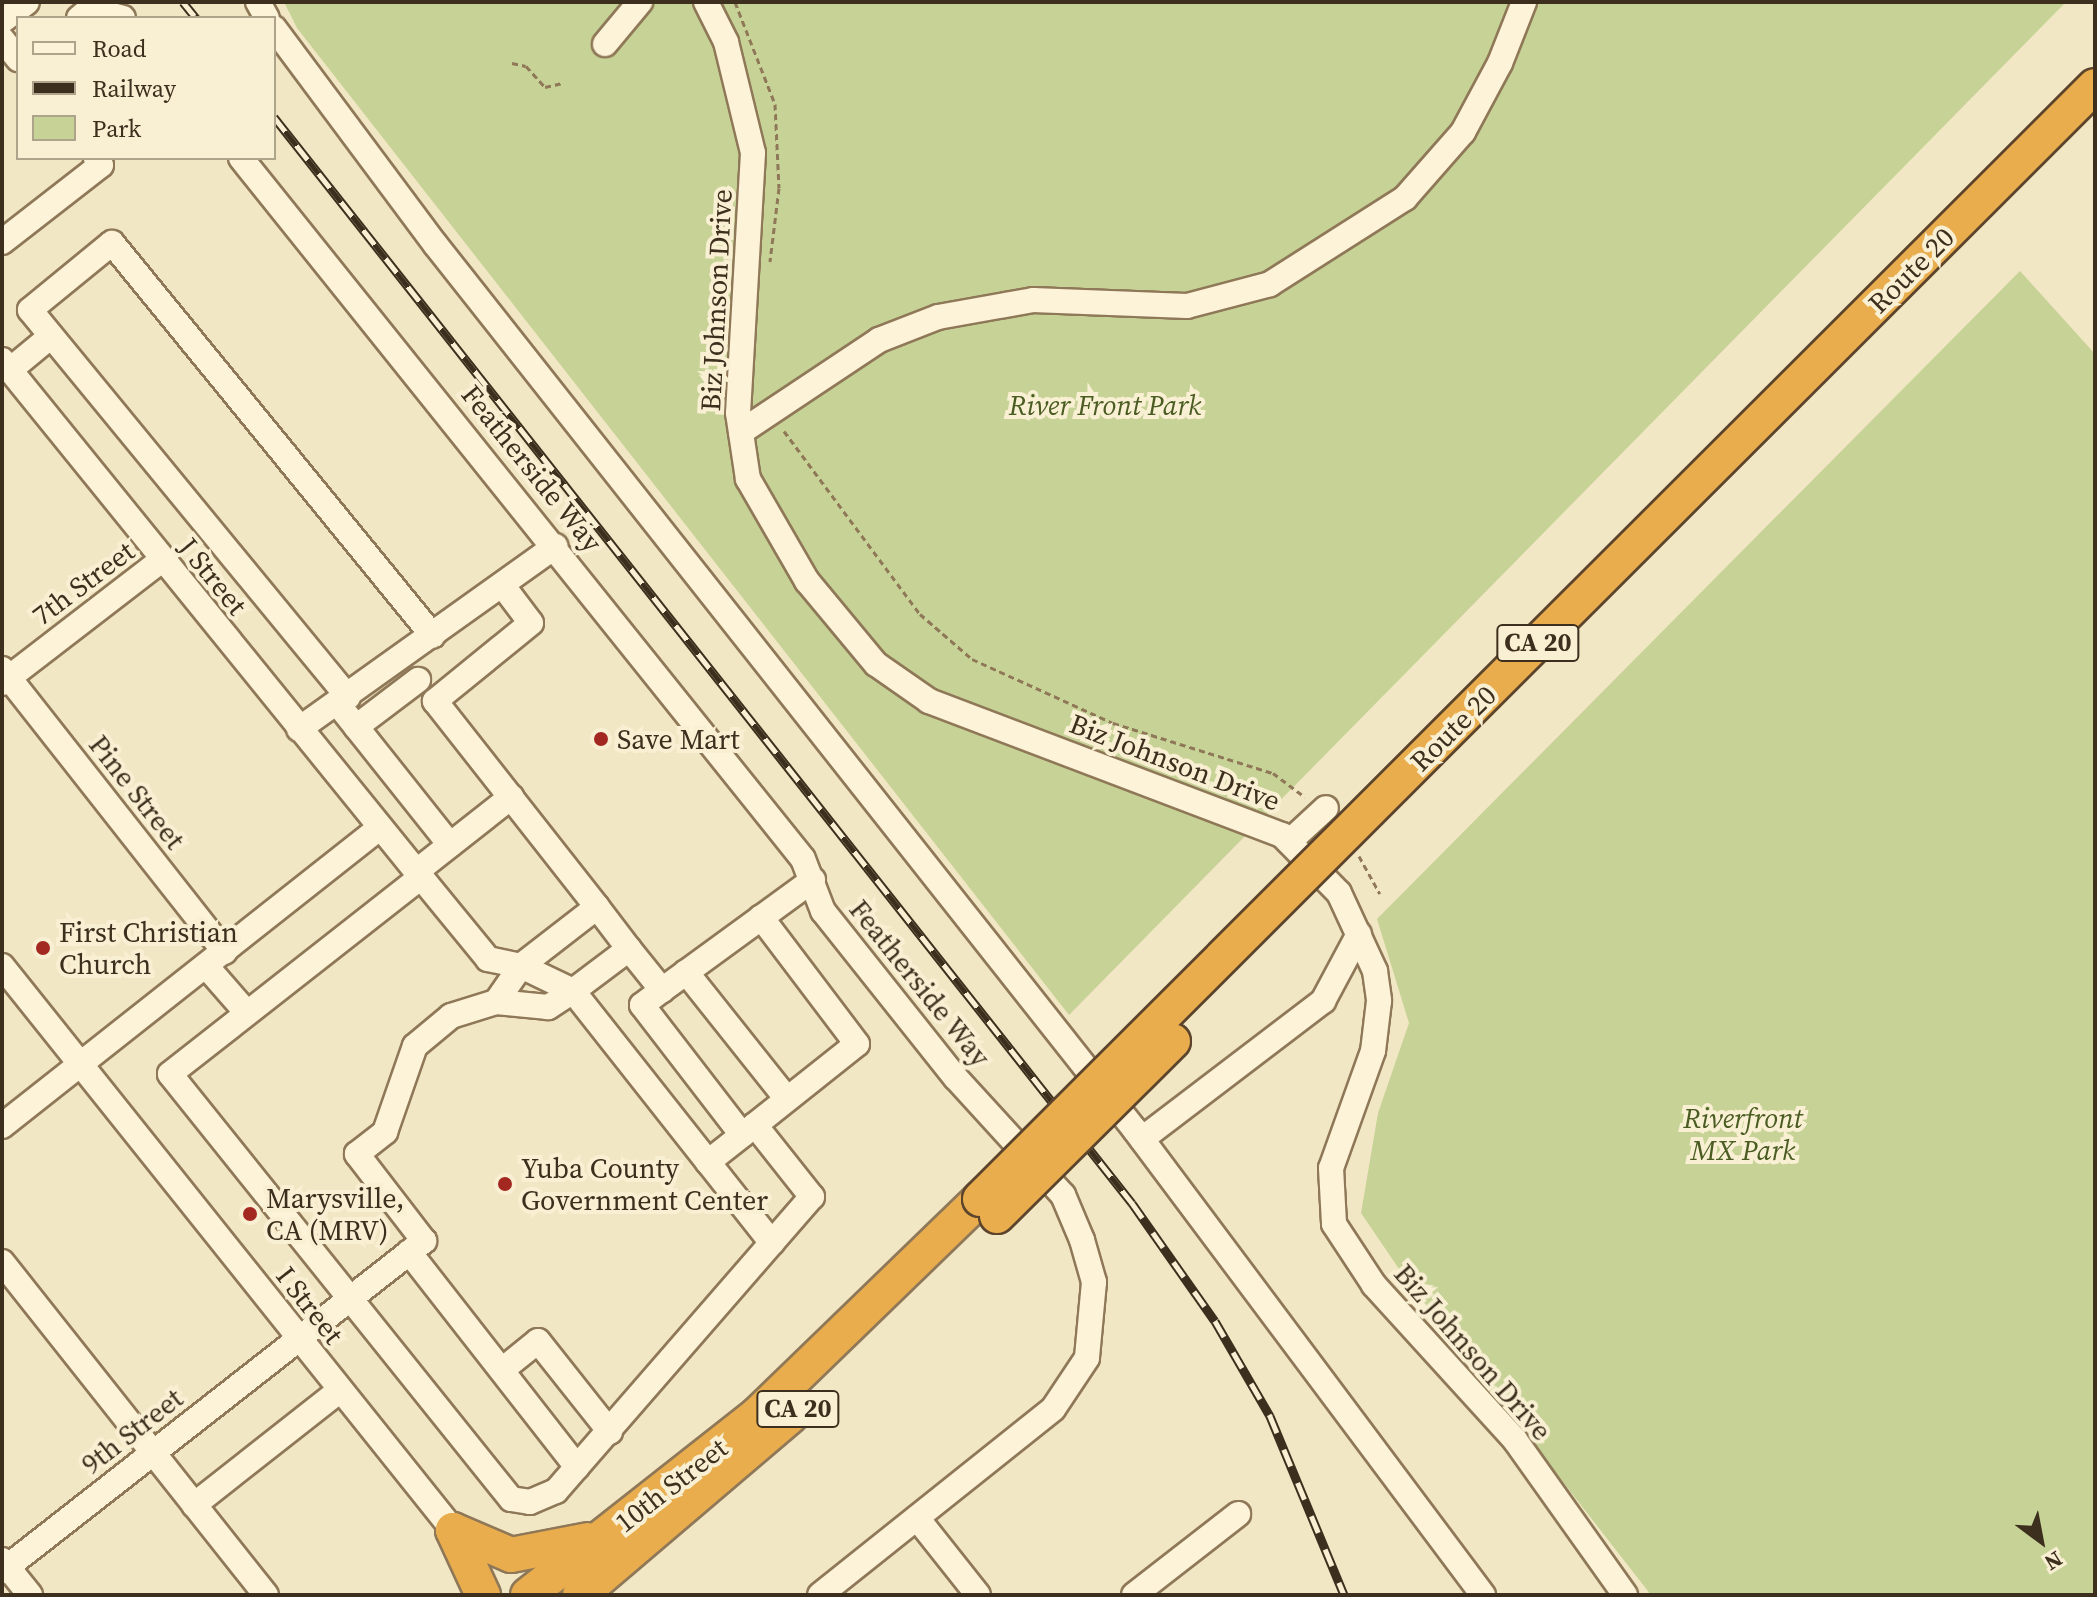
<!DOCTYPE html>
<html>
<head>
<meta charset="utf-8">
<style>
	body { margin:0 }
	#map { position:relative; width:2097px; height:1597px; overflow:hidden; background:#f2e7c4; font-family:"Source Serif 4",serif }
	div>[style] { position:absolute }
	.green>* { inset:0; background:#c7d296 }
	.path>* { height:3px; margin-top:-1.5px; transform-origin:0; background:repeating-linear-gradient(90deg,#8f7858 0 6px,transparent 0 10px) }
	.roads { filter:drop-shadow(2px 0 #8f7858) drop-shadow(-2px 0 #8f7858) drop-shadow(0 2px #8f7858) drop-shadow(0 -2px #8f7858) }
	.minor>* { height:24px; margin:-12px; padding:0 12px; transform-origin:12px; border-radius:12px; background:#fcf3d8 }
	.highway>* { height:34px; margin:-17px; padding:0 17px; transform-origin:17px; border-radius:17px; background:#e9ad4d }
	.rail>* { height:9px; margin-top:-4.5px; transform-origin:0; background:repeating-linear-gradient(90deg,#f9f0d4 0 18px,#3d2f1d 0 36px); box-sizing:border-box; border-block:2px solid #3d2f1d }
	.bridges { filter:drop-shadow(2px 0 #5c452c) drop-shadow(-2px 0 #5c452c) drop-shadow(0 2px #5c452c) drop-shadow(0 -2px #5c452c) }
	.highway-bridge>* { height:34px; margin:-17px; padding:0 17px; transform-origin:17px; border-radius:17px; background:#e9ad4d }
	.dots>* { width:22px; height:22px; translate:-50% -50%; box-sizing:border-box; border:4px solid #f9f0d4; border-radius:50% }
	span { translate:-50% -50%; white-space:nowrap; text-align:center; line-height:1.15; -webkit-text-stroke:8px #f9f0d4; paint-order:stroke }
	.shield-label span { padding:2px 6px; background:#f9f0d4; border:2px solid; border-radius:6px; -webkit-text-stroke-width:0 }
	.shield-label { font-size:26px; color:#3d2f1d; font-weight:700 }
	.street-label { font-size:28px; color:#3d2f1d }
	.park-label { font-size:28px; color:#4a5c22; font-style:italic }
	.poi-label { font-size:28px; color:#3d2f1d }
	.left { translate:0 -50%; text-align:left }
	.frame { position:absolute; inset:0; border:4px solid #3d2f1d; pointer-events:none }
	.legend { position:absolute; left:16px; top:16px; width:260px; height:144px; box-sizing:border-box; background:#f9f0d4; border:2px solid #aea38b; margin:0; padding:10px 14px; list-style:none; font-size:24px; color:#3d2f1d }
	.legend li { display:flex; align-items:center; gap:16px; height:40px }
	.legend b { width:40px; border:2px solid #aea38b }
	.north { position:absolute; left:2001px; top:1501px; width:80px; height:80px; -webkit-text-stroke:6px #f9f0d4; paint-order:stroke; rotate:148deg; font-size:22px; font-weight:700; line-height:32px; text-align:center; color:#3d2f1d }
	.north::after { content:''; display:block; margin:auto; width:28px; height:36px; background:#3d2f1d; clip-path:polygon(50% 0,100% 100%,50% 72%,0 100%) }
</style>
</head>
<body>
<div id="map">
	<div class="green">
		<div style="clip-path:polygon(284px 2px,2066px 2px,1069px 1015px,297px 28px)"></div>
		<div style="clip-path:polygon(2020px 271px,2095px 354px,2095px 1595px,1651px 1595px,1414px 1291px,1361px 1213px,1378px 1113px,1409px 1023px,1377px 919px)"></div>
	</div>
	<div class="path">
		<div style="left:735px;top:2px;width:110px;rotate:68.6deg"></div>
		<div style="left:775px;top:104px;width:84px;rotate:87.3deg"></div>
		<div style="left:779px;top:188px;width:74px;rotate:97deg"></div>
		<div style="left:512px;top:63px;width:14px;rotate:12deg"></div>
		<div style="left:526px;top:66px;width:28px;rotate:48deg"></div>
		<div style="left:545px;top:87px;width:18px;rotate:-13deg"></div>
		<div style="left:784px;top:431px;width:228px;rotate:53.4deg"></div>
		<div style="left:920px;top:614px;width:69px;rotate:40.9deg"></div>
		<div style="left:972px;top:659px;width:155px;rotate:24.4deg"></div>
		<div style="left:1113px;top:723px;width:168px;rotate:17.4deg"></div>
		<div style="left:1273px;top:773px;width:40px;rotate:37deg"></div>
		<div style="left:1359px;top:856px;width:43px;rotate:61.1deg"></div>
	</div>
	<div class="roads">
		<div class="minor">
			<div style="left:258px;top:2px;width:18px;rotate:61deg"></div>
			<div style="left:706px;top:2px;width:45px;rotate:63.4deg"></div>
			<div style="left:726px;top:42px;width:114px;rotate:76.3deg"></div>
			<div style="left:753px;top:153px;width:260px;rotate:93.3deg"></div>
			<div style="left:738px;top:413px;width:67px;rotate:81.4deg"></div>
			<div style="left:748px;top:479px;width:118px;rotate:60deg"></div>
			<div style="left:807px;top:581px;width:108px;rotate:50.3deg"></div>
			<div style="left:876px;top:664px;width:65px;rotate:34.9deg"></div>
			<div style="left:929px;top:701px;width:378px;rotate:20.8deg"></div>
			<div style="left:1282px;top:835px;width:81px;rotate:45.5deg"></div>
			<div style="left:1339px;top:893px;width:86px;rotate:65.2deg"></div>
			<div style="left:1375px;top:971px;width:30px;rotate:82deg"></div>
			<div style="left:1379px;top:1001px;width:50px;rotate:96.8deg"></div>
			<div style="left:1373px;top:1051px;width:124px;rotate:109.7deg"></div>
			<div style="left:1331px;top:1168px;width:56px;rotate:86.9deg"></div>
			<div style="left:1334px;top:1224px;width:73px;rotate:56.7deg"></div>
			<div style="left:1374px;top:1285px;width:210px;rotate:47.7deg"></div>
			<div style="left:1515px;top:1440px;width:190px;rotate:54.6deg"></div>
			<div style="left:79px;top:18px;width:14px;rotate:-39deg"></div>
			<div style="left:90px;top:9px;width:34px;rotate:15deg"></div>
			<div style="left:2px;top:21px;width:31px;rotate:-37deg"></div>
			<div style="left:274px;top:28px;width:269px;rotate:53.3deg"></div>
			<div style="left:435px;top:244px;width:1129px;rotate:51.69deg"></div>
			<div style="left:1135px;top:1130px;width:581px;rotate:53.19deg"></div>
			<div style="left:2px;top:39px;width:26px;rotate:51deg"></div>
			<div style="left:605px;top:44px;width:55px;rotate:-50.2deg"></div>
			<div style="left:241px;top:158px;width:898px;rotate:51.28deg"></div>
			<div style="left:803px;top:859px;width:56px;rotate:69deg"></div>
			<div style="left:823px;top:911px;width:213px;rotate:51.5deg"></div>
			<div style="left:956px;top:1078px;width:159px;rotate:47.6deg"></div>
			<div style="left:1063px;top:1195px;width:49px;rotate:67.1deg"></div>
			<div style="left:1082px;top:1240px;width:44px;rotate:74.1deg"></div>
			<div style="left:1094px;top:1282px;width:76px;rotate:95.3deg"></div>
			<div style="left:1087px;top:1358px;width:61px;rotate:123.7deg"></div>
			<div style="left:1053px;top:1409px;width:298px;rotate:141.4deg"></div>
			<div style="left:2px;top:242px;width:125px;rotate:-37.9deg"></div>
			<div style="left:101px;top:165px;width:9px;rotate:-126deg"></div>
			<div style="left:2px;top:360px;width:665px;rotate:50.98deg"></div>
			<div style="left:10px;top:370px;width:53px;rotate:-39.7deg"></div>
			<div style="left:741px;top:432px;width:166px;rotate:-33.7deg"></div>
			<div style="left:879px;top:340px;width:63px;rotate:-21.3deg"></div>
			<div style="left:938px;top:317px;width:97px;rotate:-10.1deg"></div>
			<div style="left:1033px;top:300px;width:154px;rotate:2.2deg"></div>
			<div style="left:1187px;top:306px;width:86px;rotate:-14.8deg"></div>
			<div style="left:1270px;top:284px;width:160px;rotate:-32.5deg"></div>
			<div style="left:1405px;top:198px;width:88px;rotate:-48.7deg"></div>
			<div style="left:1463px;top:132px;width:78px;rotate:-61.8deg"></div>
			<div style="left:1500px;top:63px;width:66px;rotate:-68.5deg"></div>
			<div style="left:503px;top:586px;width:46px;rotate:52.9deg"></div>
			<div style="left:531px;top:623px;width:124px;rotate:140.9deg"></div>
			<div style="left:435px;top:701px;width:262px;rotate:51.8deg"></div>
			<div style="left:2px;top:669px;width:360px;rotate:51.8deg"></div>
			<div style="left:2px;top:683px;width:202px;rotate:-37.6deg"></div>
			<div style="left:348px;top:697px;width:501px;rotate:-129.41deg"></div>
			<div style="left:30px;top:310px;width:106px;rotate:-39.3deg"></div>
			<div style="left:112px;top:243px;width:507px;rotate:50.76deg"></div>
			<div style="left:338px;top:704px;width:180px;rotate:51.5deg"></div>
			<div style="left:356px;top:727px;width:78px;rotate:-37.2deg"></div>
			<div style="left:299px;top:729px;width:315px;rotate:-35.5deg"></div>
			<div style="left:1289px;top:842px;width:50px;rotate:-42.6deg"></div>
			<div style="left:417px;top:871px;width:120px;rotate:-38.2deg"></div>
			<div style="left:629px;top:949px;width:53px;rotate:-127.3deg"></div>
			<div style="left:597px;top:907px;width:96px;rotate:142.2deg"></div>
			<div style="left:521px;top:966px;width:34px;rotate:-168deg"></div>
			<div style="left:488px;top:959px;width:106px;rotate:-129.3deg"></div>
			<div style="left:421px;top:877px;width:319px;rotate:141.9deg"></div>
			<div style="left:170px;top:1074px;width:545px;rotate:51.26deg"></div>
			<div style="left:511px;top:1499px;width:19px;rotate:9deg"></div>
			<div style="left:530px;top:1502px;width:28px;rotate:-23deg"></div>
			<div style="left:556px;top:1491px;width:390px;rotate:-49deg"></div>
			<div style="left:812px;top:1197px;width:92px;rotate:-128.4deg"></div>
			<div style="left:755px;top:1125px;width:60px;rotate:141.8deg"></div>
			<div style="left:708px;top:1162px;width:218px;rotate:-128.3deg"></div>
			<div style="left:573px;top:991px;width:70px;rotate:-36.9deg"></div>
			<div style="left:629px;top:949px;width:53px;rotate:51.2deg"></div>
			<div style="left:662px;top:990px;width:187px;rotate:-36.1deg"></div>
			<div style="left:2px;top:966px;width:722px;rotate:51.35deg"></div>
			<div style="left:206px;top:966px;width:62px;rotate:48.9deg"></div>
			<div style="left:521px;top:966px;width:58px;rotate:25.7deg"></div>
			<div style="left:573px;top:991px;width:30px;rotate:147deg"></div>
			<div style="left:548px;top:1007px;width:52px;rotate:-174.5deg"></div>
			<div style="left:496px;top:1002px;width:44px;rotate:-55.2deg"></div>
			<div style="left:686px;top:972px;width:162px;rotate:51.5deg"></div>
			<div style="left:662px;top:990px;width:25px;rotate:143deg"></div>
			<div style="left:642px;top:1005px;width:164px;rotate:52.4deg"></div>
			<div style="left:755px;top:1125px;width:130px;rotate:-38.5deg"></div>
			<div style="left:857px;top:1044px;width:159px;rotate:-127.1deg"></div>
			<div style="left:2px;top:1126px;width:481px;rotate:-38.3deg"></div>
			<div style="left:1142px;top:1139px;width:228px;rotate:-37.3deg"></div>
			<div style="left:1323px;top:1001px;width:76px;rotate:-61.8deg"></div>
			<div style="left:708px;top:1162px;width:103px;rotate:51.7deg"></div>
			<div style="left:409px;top:1252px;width:273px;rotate:52deg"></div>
			<div style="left:2px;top:1262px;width:425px;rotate:51.6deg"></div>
			<div style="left:502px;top:1370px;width:46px;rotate:-38.9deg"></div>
			<div style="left:538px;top:1341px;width:116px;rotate:51.6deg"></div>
			<div style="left:194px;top:1505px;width:186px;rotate:-38.2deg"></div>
			<div style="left:917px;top:1518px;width:98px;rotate:51.6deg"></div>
			<div style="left:2px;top:1560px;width:45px;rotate:51.3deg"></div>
			<div style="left:2px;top:1571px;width:536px;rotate:-38.03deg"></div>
			<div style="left:424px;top:1241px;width:110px;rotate:-127.6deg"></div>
			<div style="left:357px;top:1154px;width:36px;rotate:-38deg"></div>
			<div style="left:385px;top:1132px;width:91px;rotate:-70.8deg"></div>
			<div style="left:415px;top:1046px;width:47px;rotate:-39.8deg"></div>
			<div style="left:451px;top:1016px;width:47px;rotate:-17.3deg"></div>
			<div style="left:1134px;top:1595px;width:132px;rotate:-37.9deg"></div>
		</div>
		<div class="highway">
			<div style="left:453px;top:1530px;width:63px;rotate:23.3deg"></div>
			<div style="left:511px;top:1555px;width:78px;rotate:-11deg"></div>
			<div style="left:453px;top:1530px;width:72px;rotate:65.2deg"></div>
			<div style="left:528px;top:1595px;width:293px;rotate:-38.2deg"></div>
			<div style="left:758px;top:1414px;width:309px;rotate:-44.1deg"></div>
			<div style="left:580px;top:1595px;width:276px;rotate:-40.4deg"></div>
		</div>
	</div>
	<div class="rail">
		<div style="left:183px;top:2px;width:21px;rotate:51deg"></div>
		<div style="left:274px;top:117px;width:1384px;rotate:51.69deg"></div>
		<div style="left:1132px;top:1203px;width:144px;rotate:54.9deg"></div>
		<div style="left:1215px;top:1321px;width:110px;rotate:59.9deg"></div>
		<div style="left:1270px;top:1416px;width:194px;rotate:67.5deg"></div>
	</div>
	<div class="bridges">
		<div class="highway-bridge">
			<div style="left:980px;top:1199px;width:1575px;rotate:-44.95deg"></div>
			<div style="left:997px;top:1216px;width:248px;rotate:-44.8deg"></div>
		</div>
	</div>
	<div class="dots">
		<div style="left:601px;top:739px;background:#a42822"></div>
		<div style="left:43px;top:948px;background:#a42822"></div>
		<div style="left:505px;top:1184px;background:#a42822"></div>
		<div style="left:250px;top:1214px;background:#a42822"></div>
	</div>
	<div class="shield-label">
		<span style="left:1538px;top:643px">CA 20</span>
		<span style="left:798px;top:1409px">CA 20</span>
	</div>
	<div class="street-label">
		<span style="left:1911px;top:270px;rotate:-45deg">Route 20</span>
		<span style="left:716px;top:300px;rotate:-87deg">Biz Johnson Drive</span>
		<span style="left:532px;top:468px;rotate:51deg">Featherside Way</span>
		<span style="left:213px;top:576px;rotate:51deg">J Street</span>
		<span style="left:83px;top:583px;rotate:-37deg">7th Street</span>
		<span style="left:1453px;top:728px;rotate:-45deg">Route 20</span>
		<span style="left:1175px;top:762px;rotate:21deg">Biz Johnson Drive</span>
		<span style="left:137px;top:792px;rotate:52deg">Pine Street</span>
		<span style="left:920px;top:983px;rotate:51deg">Featherside Way</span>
		<span style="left:310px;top:1305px;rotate:52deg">I Street</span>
		<span style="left:1473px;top:1352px;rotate:49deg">Biz Johnson Drive</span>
		<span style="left:132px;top:1431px;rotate:-38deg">9th Street</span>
		<span style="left:671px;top:1485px;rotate:-38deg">10th Street</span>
	</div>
	<div class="park-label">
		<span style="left:1105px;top:405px">River Front Park</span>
		<span style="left:1743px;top:1134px">Riverfront<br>MX Park</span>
	</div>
	<div class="poi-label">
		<span class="left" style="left:617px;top:739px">Save Mart</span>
		<span class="left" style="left:59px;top:948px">First Christian<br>Church</span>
		<span class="left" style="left:521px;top:1184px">Yuba County<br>Government Center</span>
		<span class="left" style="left:266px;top:1214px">Marysville,<br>CA (MRV)</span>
	</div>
	<div class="frame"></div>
	<ul class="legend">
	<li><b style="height:10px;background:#fcf3d8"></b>Road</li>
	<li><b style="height:10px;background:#3d2f1d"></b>Railway</li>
	<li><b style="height:22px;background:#c7d296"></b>Park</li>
	</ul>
	<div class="north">N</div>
</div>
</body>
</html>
